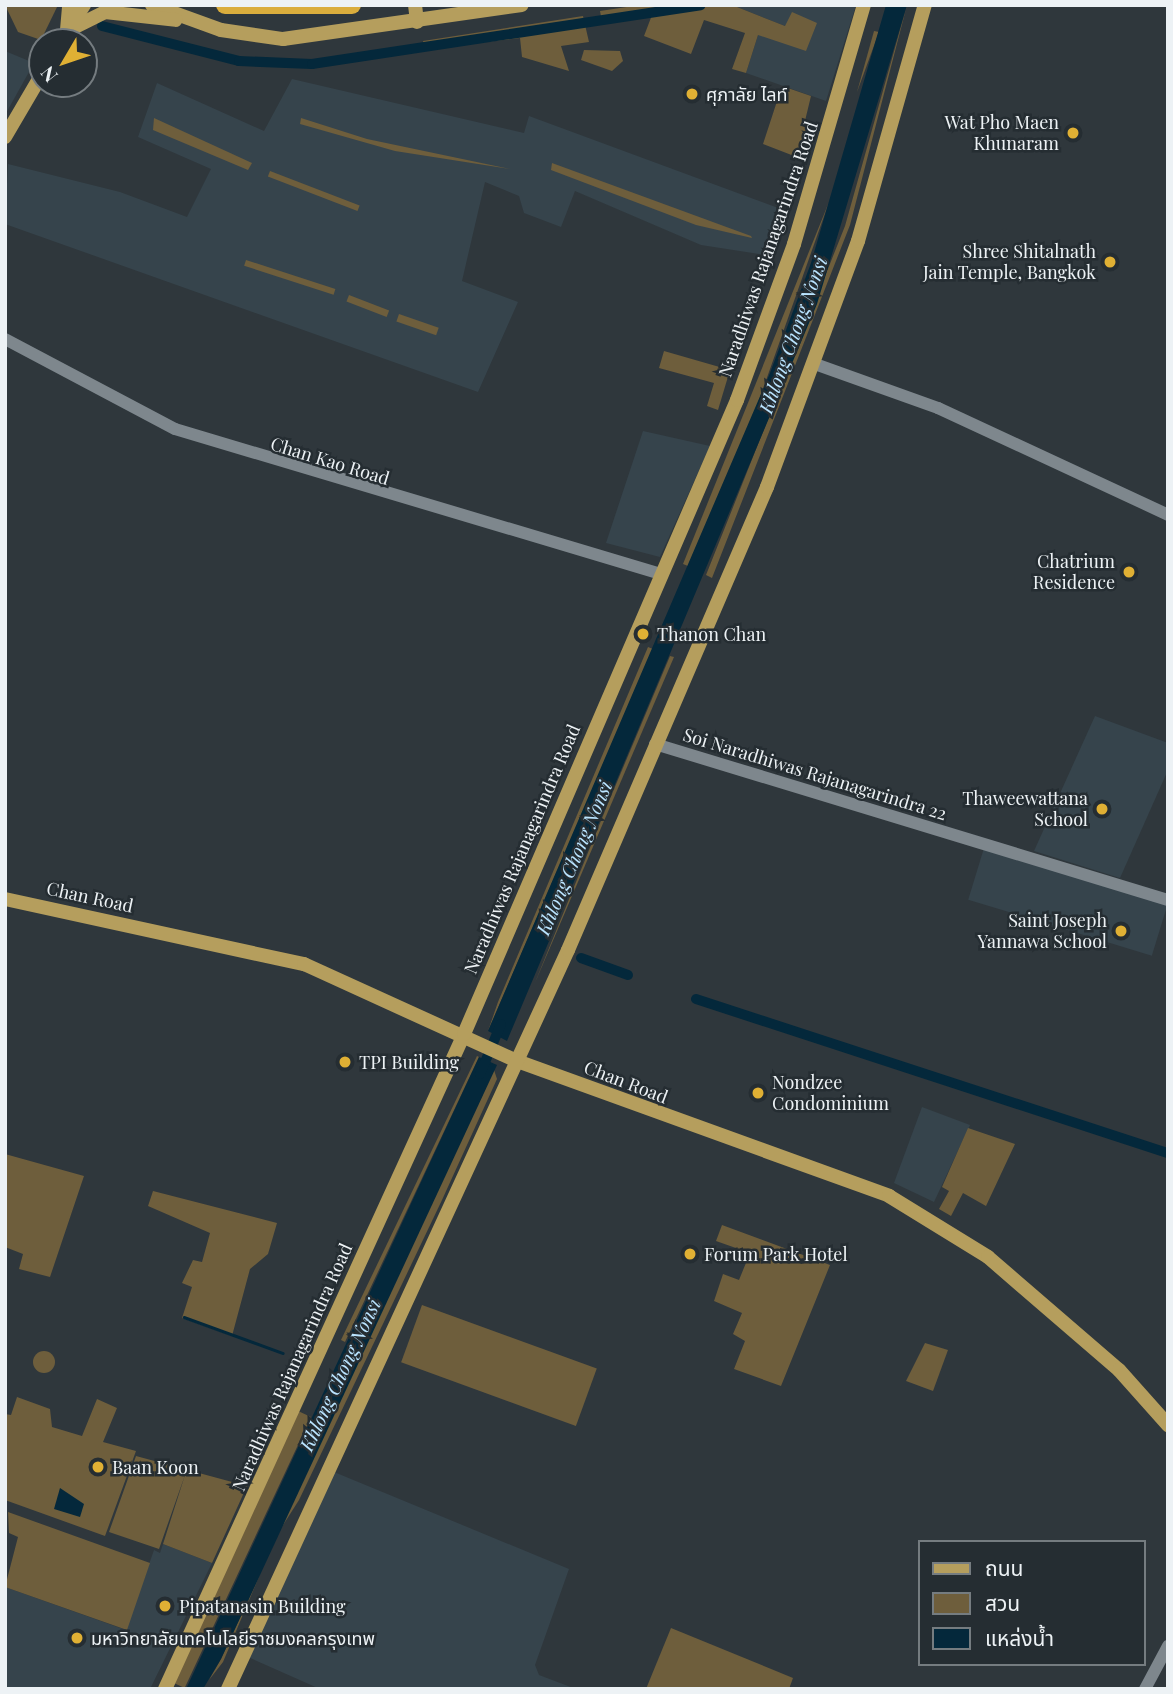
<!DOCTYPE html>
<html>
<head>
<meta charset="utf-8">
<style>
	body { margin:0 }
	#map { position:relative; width:1173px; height:1694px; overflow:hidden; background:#2f373c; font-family:"Playfair Display","Noto Sans Thai",serif }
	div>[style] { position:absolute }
	.built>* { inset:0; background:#36444c; transform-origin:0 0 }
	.green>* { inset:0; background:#6e5e3c; transform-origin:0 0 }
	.round { border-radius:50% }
	.water>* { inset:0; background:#04283b }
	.stream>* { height:2.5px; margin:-1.25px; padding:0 1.25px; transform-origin:1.25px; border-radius:1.25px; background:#04283b }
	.canal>* { height:10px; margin:-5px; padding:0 5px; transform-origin:5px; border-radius:5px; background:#04283b }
	.minor>* { height:12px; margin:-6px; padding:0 6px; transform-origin:6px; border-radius:6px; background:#7e878d }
	.major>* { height:14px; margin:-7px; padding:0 7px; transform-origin:7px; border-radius:7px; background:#b59e5d }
	.highway>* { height:18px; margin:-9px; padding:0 9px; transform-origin:9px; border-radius:9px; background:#daad3d }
	.dots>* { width:19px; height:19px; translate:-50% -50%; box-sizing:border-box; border:4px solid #252d32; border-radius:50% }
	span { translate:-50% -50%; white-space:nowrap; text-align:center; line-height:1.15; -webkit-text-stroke:5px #252d32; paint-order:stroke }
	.poi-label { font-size:18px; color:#edf2f5 }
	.left { translate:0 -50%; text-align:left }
	.right { translate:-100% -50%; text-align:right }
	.street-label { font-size:18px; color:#edf2f5 }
	.water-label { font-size:19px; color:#bae4ff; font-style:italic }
	.frame { position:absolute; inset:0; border:7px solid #edf2f5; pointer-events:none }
	.legend { position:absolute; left:918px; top:1540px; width:228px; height:126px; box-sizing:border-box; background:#252d32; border:2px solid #757c80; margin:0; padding:9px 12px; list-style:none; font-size:21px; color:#edf2f5 }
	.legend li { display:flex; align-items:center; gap:14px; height:35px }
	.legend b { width:35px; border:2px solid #757c80 }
	.north { position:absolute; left:28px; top:28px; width:70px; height:70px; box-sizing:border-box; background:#252d32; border:2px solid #757c80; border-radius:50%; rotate:231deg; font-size:19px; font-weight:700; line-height:28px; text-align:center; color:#edf2f5 }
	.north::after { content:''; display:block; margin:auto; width:24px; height:32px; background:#e0b034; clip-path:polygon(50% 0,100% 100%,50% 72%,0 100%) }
</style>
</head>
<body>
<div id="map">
	<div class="built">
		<div style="clip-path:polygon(732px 5px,856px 5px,826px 101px,746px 73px,758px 35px,785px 26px)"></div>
		<div style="clip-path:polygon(5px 51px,34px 63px,5px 115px)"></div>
		<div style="clip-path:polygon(292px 79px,524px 133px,529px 116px,789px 212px,773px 256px,701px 245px,575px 191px,561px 227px,524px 213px,519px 196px,485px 182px,462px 281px,518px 302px,478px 392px,5px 224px,8px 164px,120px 192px,187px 217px,211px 169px,138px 137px,157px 83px,264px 131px)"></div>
		<div style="clip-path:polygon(643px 431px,710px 446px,660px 557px,606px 543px)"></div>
		<div style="clip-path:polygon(1095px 716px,1168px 743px,1168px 770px,1120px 878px,1034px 851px)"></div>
		<div style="left:984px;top:848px;width:192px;height:54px;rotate:17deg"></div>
		<div style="clip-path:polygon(922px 1107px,970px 1125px,934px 1202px,894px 1183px)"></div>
		<div style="clip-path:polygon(334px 1472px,569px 1569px,535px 1665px,539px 1675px,576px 1689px,320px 1689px,248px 1657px)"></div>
		<div style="clip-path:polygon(163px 1544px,212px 1563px,150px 1689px,5px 1689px,5px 1587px,126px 1630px,154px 1550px,160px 1553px)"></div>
	</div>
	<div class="green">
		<div style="clip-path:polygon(5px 5px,58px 5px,41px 40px,18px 32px)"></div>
		<div style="clip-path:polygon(640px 5px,732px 5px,785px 26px,792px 12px,817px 23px,806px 51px,758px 35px,746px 73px,732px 69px,745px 33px,704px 20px,691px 54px,644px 36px,652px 15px,602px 22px,600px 11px)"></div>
		<div style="clip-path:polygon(907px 5px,850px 225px,712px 578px,706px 575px,845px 226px)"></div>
		<div style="clip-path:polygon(583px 16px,589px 42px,561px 46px,569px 71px,522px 57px,520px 38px,425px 49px,423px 41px)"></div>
		<div style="clip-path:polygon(874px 31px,879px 32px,857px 92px)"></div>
		<div style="clip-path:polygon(584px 50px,620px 51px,623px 61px,612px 71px,581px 60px)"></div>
		<div style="clip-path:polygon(782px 86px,811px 96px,804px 125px,817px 131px,807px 161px,763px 144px)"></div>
		<div style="clip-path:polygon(154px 118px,252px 163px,248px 170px,153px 130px)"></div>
		<div style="clip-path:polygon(301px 118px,367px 139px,510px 169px,395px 151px,300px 124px)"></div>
		<div style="clip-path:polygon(552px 163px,751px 236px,752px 238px,696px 225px,551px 170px)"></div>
		<div style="left:270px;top:171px;width:96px;height:6px;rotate:21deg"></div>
		<div style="clip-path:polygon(829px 202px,752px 420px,688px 566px,683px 564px)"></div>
		<div style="left:246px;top:260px;width:94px;height:6px;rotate:18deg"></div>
		<div style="left:349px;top:295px;width:43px;height:7px;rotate:21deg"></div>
		<div style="left:399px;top:314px;width:42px;height:8px;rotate:19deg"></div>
		<div style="clip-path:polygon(664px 351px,730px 370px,718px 410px,707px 406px,714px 383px,659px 368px)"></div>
		<div style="clip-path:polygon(648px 647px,653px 649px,488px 1031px,498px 1002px)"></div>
		<div style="clip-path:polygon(670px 656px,674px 657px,534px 985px,609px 801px)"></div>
		<div style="clip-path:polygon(477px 1056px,479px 1057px,345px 1342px,341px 1340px)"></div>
		<div style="clip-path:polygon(494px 1070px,497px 1079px,442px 1200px,299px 1500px,278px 1533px)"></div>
		<div style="clip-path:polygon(968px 1128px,1015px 1144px,986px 1206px,963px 1193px,951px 1216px,939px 1209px,949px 1191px,942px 1187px)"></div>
		<div style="clip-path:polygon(5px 1154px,84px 1176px,50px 1277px,19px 1269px,23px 1254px,5px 1247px)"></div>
		<div style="clip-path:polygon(153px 1191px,277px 1223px,268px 1254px,250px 1269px,232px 1336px,182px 1318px,192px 1287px,182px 1283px,193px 1260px,202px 1262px,210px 1233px,148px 1206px)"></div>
		<div style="clip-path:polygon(722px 1225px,830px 1265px,781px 1386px,734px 1369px,745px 1341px,733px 1334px,742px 1313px,714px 1301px,723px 1274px,739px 1280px,750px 1253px,716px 1241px)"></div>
		<div style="left:422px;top:1305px;width:186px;height:61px;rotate:20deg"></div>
		<div style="clip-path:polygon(925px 1343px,948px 1350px,933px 1391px,906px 1381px)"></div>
		<div class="round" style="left:33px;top:1351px;width:22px;height:22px"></div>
		<div style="clip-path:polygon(17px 1397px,50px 1409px,52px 1427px,82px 1436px,97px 1399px,117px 1408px,103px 1442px,136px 1451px,105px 1536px,5px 1500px,5px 1414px,11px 1415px)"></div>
		<div style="left:311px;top:1417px;width:299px;height:19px;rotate:115deg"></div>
		<div style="clip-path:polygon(136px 1456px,247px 1486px,212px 1563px,163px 1544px,185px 1475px,159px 1549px,109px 1532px)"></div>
		<div style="clip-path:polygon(8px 1512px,150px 1563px,127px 1630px,5px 1587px,18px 1537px,9px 1533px)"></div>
		<div style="clip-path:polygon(261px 1572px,223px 1662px,209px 1680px,221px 1659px)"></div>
		<div style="clip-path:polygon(671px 1628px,793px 1678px,789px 1689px,646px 1689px)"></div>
	</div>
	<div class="water">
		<div style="clip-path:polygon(886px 5px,907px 5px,817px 304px,507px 1041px,488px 1031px,770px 373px,811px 263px)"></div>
		<div style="clip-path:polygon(479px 1057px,497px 1065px,221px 1659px,203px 1689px,186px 1689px)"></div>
		<div style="clip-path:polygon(60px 1488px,84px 1504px,80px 1517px,54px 1509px)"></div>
	</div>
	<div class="stream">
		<div style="left:184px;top:1317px;width:105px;rotate:20deg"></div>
	</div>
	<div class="canal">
		<div style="left:102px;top:26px;width:141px;rotate:14.3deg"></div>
		<div style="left:239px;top:61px;width:73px;rotate:2.4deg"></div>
		<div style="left:312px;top:64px;width:393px;rotate:-8.6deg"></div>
		<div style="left:581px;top:958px;width:50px;rotate:19.9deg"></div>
		<div style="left:696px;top:999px;width:496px;rotate:18.1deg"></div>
		<div style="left:480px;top:1074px;width:54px;rotate:-67.2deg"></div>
	</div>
	<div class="minor">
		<div style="left:5px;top:339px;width:192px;rotate:27.9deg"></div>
		<div style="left:175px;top:429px;width:507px;rotate:16.61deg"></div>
		<div style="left:815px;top:364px;width:131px;rotate:19.7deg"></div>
		<div style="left:938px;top:408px;width:254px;rotate:24.9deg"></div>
		<div style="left:655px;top:744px;width:536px;rotate:16.91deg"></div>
		<div style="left:1145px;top:1689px;width:49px;rotate:-61.9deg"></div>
	</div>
	<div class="major">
		<div style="left:152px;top:5px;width:73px;rotate:19.9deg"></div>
		<div style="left:221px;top:30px;width:63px;rotate:8.3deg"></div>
		<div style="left:283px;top:39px;width:241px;rotate:-8.1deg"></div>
		<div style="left:415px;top:5px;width:17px;rotate:83deg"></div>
		<div style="left:67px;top:30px;width:25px;rotate:-85deg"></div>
		<div style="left:67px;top:31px;width:42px;rotate:-26.6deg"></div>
		<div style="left:105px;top:12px;width:71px;rotate:6.4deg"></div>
		<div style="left:61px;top:42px;width:44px;rotate:-58.1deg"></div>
		<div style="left:5px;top:137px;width:73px;rotate:-59.6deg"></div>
		<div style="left:5px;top:899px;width:306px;rotate:12.3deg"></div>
		<div style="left:304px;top:964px;width:234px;rotate:24.5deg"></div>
		<div style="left:517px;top:1061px;width:396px;rotate:19.9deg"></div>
		<div style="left:889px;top:1196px;width:116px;rotate:31.6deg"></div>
		<div style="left:988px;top:1257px;width:173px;rotate:40.8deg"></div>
		<div style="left:1119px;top:1370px;width:74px;rotate:48.3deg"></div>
		<div style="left:165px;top:1689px;width:720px;rotate:-65.46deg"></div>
		<div style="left:464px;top:1034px;width:690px;rotate:-66.7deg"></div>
		<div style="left:737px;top:400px;width:166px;rotate:-69.9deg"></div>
		<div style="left:794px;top:244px;width:249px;rotate:-73.7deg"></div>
		<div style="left:228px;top:1689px;width:813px;rotate:-65.29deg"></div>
		<div style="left:568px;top:950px;width:504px;rotate:-66.74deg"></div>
		<div style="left:767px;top:487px;width:262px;rotate:-69.7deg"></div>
		<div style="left:858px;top:241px;width:245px;rotate:-74.2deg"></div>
	</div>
	<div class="highway">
		<div style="left:225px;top:5px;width:127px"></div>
	</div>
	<div class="dots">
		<div style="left:692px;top:94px;background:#e0b034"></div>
		<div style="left:1073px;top:133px;background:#e0b034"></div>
		<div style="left:1110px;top:262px;background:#e0b034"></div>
		<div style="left:1129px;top:572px;background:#e0b034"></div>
		<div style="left:643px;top:634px;background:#e0b034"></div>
		<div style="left:1102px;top:809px;background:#e0b034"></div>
		<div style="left:1121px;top:931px;background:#e0b034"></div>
		<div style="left:345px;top:1062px;background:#e0b034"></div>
		<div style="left:758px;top:1093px;background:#e0b034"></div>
		<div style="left:690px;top:1254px;background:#e0b034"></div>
		<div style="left:98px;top:1467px;background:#e0b034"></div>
		<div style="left:165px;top:1606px;background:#e0b034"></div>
		<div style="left:77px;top:1638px;background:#e0b034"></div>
	</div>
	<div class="poi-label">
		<span class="left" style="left:706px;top:94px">ศุภาลัย ไลท์</span>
		<span class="right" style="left:1059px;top:133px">Wat Pho Maen<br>Khunaram</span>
		<span class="right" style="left:1096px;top:262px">Shree Shitalnath<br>Jain Temple, Bangkok</span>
		<span class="right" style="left:1115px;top:572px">Chatrium<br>Residence</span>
		<span class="left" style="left:657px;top:634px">Thanon Chan</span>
		<span class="right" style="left:1088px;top:809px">Thaweewattana<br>School</span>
		<span class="right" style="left:1107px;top:931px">Saint Joseph<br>Yannawa School</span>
		<span class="left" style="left:359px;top:1062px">TPI Building</span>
		<span class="left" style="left:772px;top:1093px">Nondzee<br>Condominium</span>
		<span class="left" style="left:704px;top:1254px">Forum Park Hotel</span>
		<span class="left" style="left:112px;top:1467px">Baan Koon</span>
		<span class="left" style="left:179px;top:1606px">Pipatanasin Building</span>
		<span class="left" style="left:91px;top:1638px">มหาวิทยาลัยเทคโนโลยีราชมงคลกรุงเทพ</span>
	</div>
	<div class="street-label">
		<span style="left:768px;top:249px;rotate:-71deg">Naradhiwas Rajanagarindra Road</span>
		<span style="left:330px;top:461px;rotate:17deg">Chan Kao Road</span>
		<span style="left:815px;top:774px;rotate:17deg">Soi Naradhiwas Rajanagarindra 22</span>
		<span style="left:522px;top:849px;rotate:-67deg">Naradhiwas Rajanagarindra Road</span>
		<span style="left:90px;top:897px;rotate:12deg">Chan Road</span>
		<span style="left:626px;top:1082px;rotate:21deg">Chan Road</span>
		<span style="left:292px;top:1367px;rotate:-66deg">Naradhiwas Rajanagarindra Road</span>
	</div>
	<div class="water-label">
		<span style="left:793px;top:335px;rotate:-70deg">Khlong Chong Nonsi</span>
		<span style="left:574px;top:858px;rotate:-67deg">Khlong Chong Nonsi</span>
		<span style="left:340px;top:1375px;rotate:-65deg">Khlong Chong Nonsi</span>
	</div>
	<div class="frame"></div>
	<ul class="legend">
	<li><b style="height:9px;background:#b59e5d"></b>ถนน</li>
	<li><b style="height:19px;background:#6e5e3c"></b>สวน</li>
	<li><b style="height:19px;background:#04283b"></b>แหล่งน้ำ</li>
	</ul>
	<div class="north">N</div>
</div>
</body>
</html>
